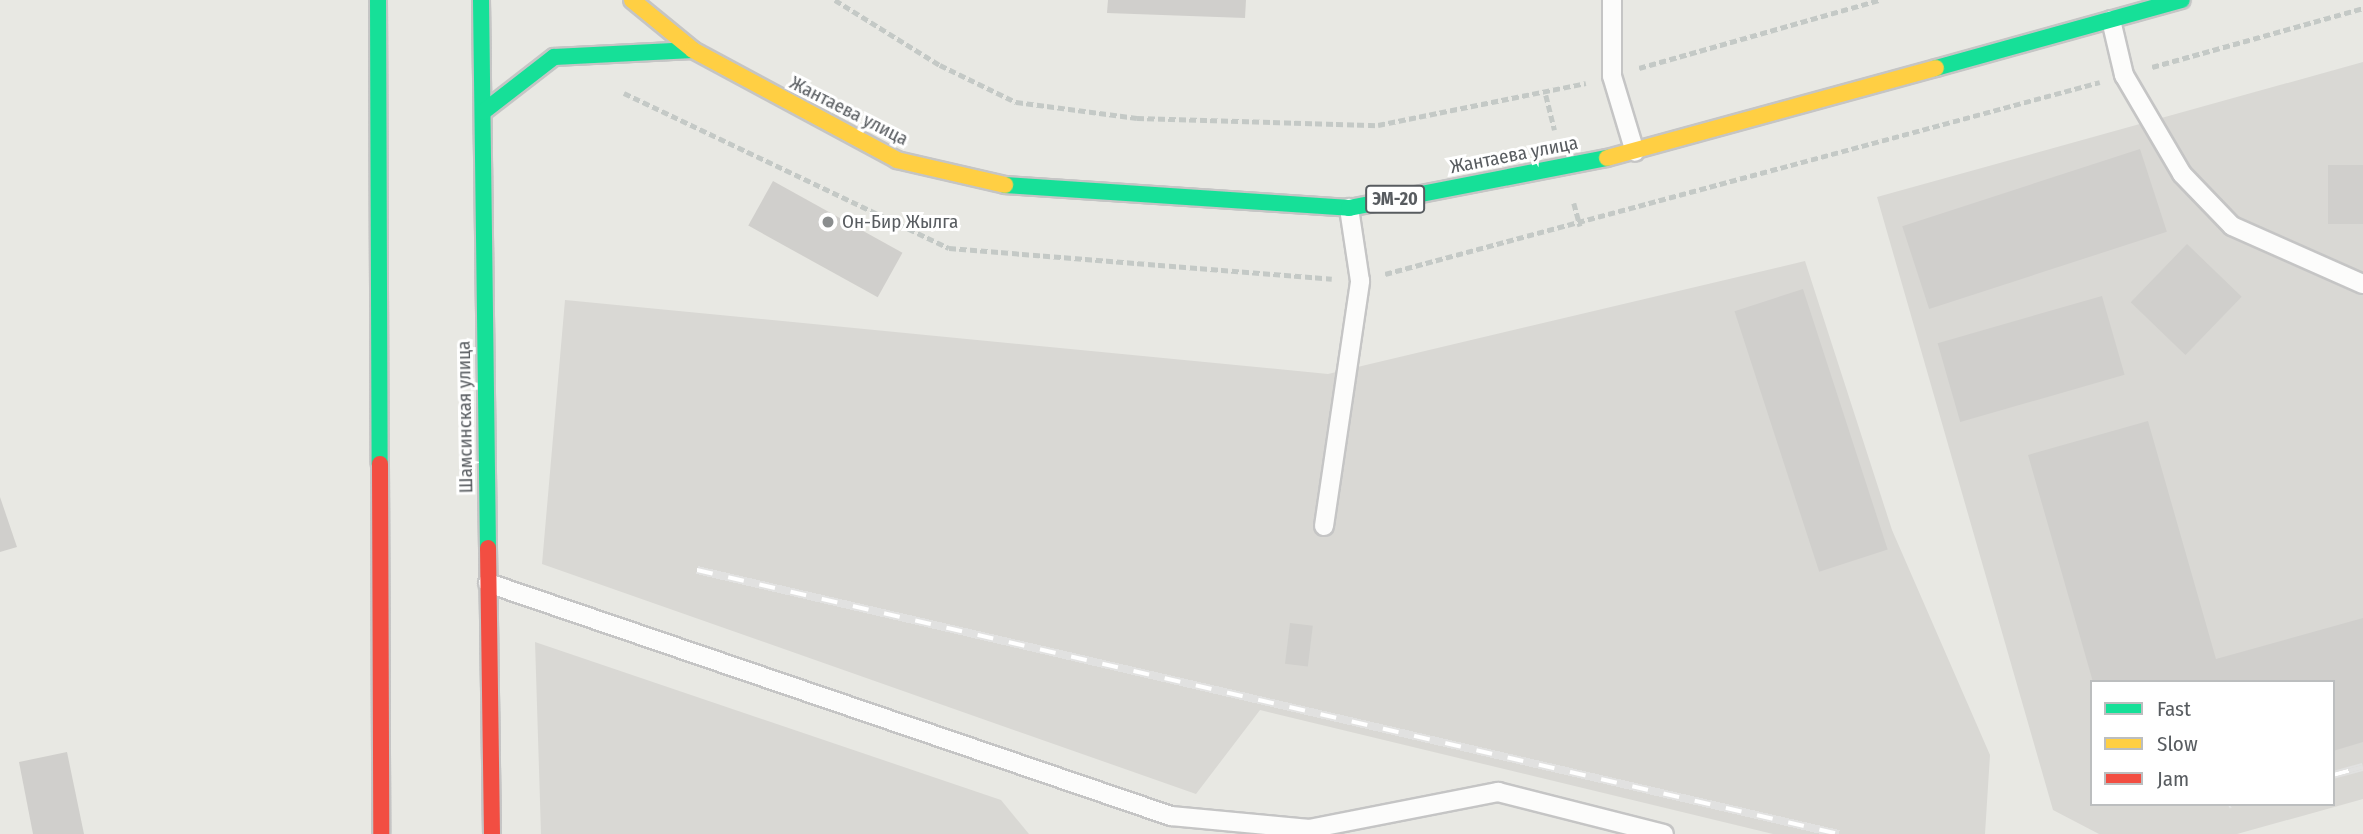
<!DOCTYPE html>
<html>
<head>
<meta charset="utf-8">
<style>
	body { margin:0 }
	#map { position:relative; width:2363px; height:834px; overflow:hidden; background:#e8e8e3; font-family:"Fira Sans Condensed",sans-serif }
	div>[style] { position:absolute }
	.industrial>* { inset:0; background:#d9d8d4 }
	.building>* { inset:0; background:#d0cfcc; transform-origin:0 0 }
	.path>* { height:4.5px; margin-top:-2.25px; transform-origin:0; background:repeating-linear-gradient(90deg,#c4c9c6 0 7px,transparent 0 10.5px) }
	.roads { filter:drop-shadow(2px 0 #c5c5c5) drop-shadow(-2px 0 #c5c5c5) drop-shadow(0 2px #c5c5c5) drop-shadow(0 -2px #c5c5c5) }
	.lane>* { height:18px; margin:-9px; padding:0 9px; transform-origin:9px; border-radius:9px; background:#fcfcfb }
	.fast>* { height:16px; margin:-8px; padding:0 8px; transform-origin:8px; border-radius:8px; background:#16e098 }
	.slow>* { height:16px; margin:-8px; padding:0 8px; transform-origin:8px; border-radius:8px; background:#ffcf43 }
	.jam>* { height:16px; margin:-8px; padding:0 8px; transform-origin:8px; border-radius:8px; background:#f24e42 }
	.rail>* { height:8px; margin-top:-4px; transform-origin:0; background:repeating-linear-gradient(90deg,#fff 0 16px,#e1e1e0 0 32px); box-sizing:border-box; border-block:2px solid #e1e1e0 }
	.dots>* { width:19px; height:19px; translate:-50% -50%; box-sizing:border-box; border:4px solid #fff; border-radius:50% }
	span { translate:-50% -50%; white-space:nowrap; text-align:center; line-height:1.15; -webkit-text-stroke:6px #fff; paint-order:stroke }
	.shield-label span { padding:2px 5px; background:#fff; border:2px solid; border-radius:5px; -webkit-text-stroke-width:0 }
	.shield-label { font-size:18px; color:#585c60; font-weight:700 }
	.street-label { font-size:19px; color:#585c60 }
	.poi-label { font-size:19px; color:#585c60 }
	.left { translate:0 -50%; text-align:left }
	.legend { position:absolute; left:2090px; top:680px; width:245px; height:126px; box-sizing:border-box; background:#fff; border:2px solid #bcbebf; margin:0; padding:9px 12px; list-style:none; font-size:21px; color:#585c60 }
	.legend li { display:flex; align-items:center; gap:14px; height:35px }
	.legend b { width:35px; border:2px solid #bcbebf }
</style>
</head>
<body>
<div id="map">
	<div class="industrial">
		<div style="clip-path:polygon(evenodd,2363px 62px,2363px 799px,2237px 834px,2099px 834px,2053px 810px,1877px 197px,2363px 62px,2092px 682px,2333px 682px,2333px 804px,2092px 804px,2092px 682px)"></div>
		<div style="clip-path:polygon(1805px 261px,1892px 530px,1990px 755px,1985px 834px,1773px 834px,1260px 710px,1196px 794px,542px 564px,565px 300px,1328px 374px)"></div>
		<div style="clip-path:polygon(535px 642px,1001px 800px,1029px 834px,541px 834px)"></div>
	</div>
	<div class="building">
		<div style="clip-path:polygon(1108px 0,1246px 0,1245px 18px,1107px 13px)"></div>
		<div style="left:2140px;top:149px;width:87px;height:250px;rotate:72deg"></div>
		<div style="left:2363px;top:165px;width:59px;height:35px;rotate:90deg"></div>
		<div style="left:773px;top:181px;width:148px;height:51px;rotate:29deg"></div>
		<div style="left:2187px;top:244px;width:76px;height:81px;rotate:44deg"></div>
		<div style="left:1803px;top:289px;width:274px;height:72px;rotate:72deg"></div>
		<div style="left:2102px;top:296px;width:82px;height:171px;rotate:74deg"></div>
		<div style="clip-path:polygon(2148px 421px,2216px 659px,2363px 618px,2363px 742px,2333px 751px,2333px 682px,2093px 682px,2028px 455px)"></div>
		<div style="clip-path:polygon(0 497px,17px 547px,0 552px)"></div>
		<div style="left:1290px;top:623px;width:23px;height:41px;rotate:7deg"></div>
		<div style="clip-path:polygon(67px 752px,84px 834px,33px 834px,19px 762px)"></div>
	</div>
	<div class="path">
		<div style="left:835px;top:0;width:123px;rotate:31.8deg"></div>
		<div style="left:940px;top:65px;width:85px;rotate:26deg"></div>
		<div style="left:1016px;top:102px;width:122px;rotate:7.5deg"></div>
		<div style="left:1137px;top:118px;width:241px;rotate:1.7deg"></div>
		<div style="left:1378px;top:125px;width:212px;rotate:-11.4deg"></div>
		<div style="left:2152px;top:67px;width:219px;rotate:-15.6deg"></div>
		<div style="left:1639px;top:68px;width:250px;rotate:-15.8deg"></div>
		<div style="left:624px;top:93px;width:360px;rotate:25.5deg"></div>
		<div style="left:949px;top:248px;width:384px;rotate:4.6deg"></div>
		<div style="left:1546px;top:95px;width:36px;rotate:76deg"></div>
		<div style="left:1574px;top:203px;width:24px;rotate:75deg"></div>
		<div style="left:1385px;top:274px;width:740px;rotate:-15.03deg"></div>
	</div>
	<div class="roads">
		<div class="lane">
			<div style="left:1612px;top:0;width:76px;rotate:90deg"></div>
			<div style="left:1612px;top:76px;width:79px;rotate:73.2deg"></div>
			<div style="left:2111px;top:20px;width:57px;rotate:76.7deg"></div>
			<div style="left:2124px;top:75px;width:115px;rotate:59.6deg"></div>
			<div style="left:2182px;top:174px;width:72px;rotate:46.1deg"></div>
			<div style="left:2232px;top:226px;width:143px;rotate:23.9deg"></div>
			<div style="left:1324px;top:526px;width:248px;rotate:-81.6deg"></div>
			<div style="left:1360px;top:281px;width:74px;rotate:-98.6deg"></div>
			<div style="left:488px;top:583px;width:722px;rotate:18.84deg"></div>
			<div style="left:1171px;top:816px;width:139px;rotate:5.4deg"></div>
			<div style="left:1309px;top:829px;width:193px;rotate:-11.1deg"></div>
			<div style="left:1498px;top:792px;width:171px;rotate:14.2deg"></div>
		</div>
		<div class="fast">
			<div style="left:378px;top:0;width:464px;rotate:89.8deg"></div>
			<div style="left:481px;top:0;width:548px;rotate:89.27deg"></div>
			<div style="left:1936px;top:68px;width:255px;rotate:-15.5deg"></div>
			<div style="left:483px;top:112px;width:90px;rotate:-37.8deg"></div>
			<div style="left:554px;top:57px;width:139px;rotate:-2.9deg"></div>
			<div style="left:1005px;top:185px;width:345px;rotate:3.8deg"></div>
			<div style="left:1349px;top:208px;width:263px;rotate:-11deg"></div>
		</div>
		<div class="slow">
			<div style="left:632px;top:0;width:79px;rotate:39.3deg"></div>
			<div style="left:693px;top:50px;width:232px;rotate:28.3deg"></div>
			<div style="left:897px;top:160px;width:111px;rotate:13deg"></div>
			<div style="left:1607px;top:158px;width:341px;rotate:-15.3deg"></div>
		</div>
		<div class="jam">
			<div style="left:380px;top:464px;width:370px;rotate:89.8deg"></div>
			<div style="left:488px;top:548px;width:286px;rotate:89.2deg"></div>
		</div>
	</div>
	<div class="rail">
		<div style="left:697px;top:570px;width:1172px;rotate:13.02deg"></div>
		<div style="left:2333px;top:775px;width:31px;rotate:-15deg"></div>
		<div style="left:2228px;top:805px;width:2px;rotate:-27deg"></div>
	</div>
	<div class="dots">
		<div style="left:828px;top:222px;background:#8a8d8e"></div>
	</div>
	<div class="shield-label">
		<span style="left:1395px;top:199px">ЭМ-20</span>
	</div>
	<div class="street-label">
		<span style="left:849px;top:111px;rotate:27deg">Жантаева улица</span>
		<span style="left:1514px;top:155px;rotate:-11deg">Жантаева улица</span>
		<span style="left:465px;top:417px;rotate:-91deg">Шамсинская улица</span>
	</div>
	<div class="poi-label">
		<span class="left" style="left:842px;top:222px">Он-Бир Жылга</span>
	</div>
	<ul class="legend">
	<li><b style="height:9px;background:#16e098"></b>Fast</li>
	<li><b style="height:9px;background:#ffcf43"></b>Slow</li>
	<li><b style="height:9px;background:#f24e42"></b>Jam</li>
	</ul>
</div>
</body>
</html>
